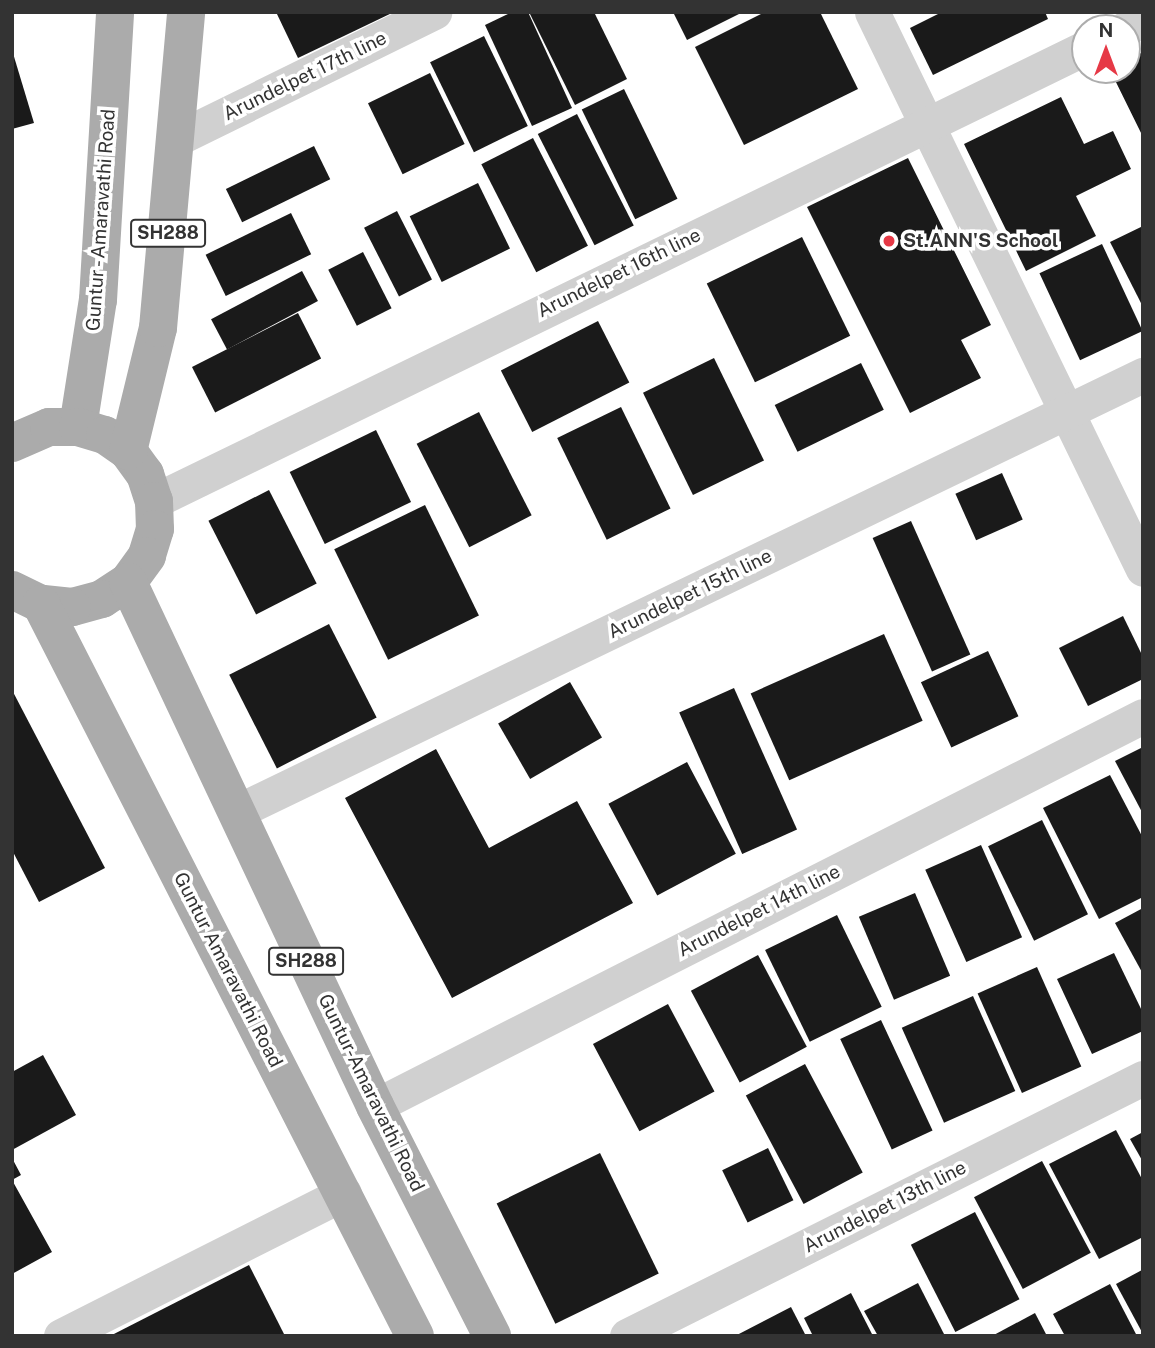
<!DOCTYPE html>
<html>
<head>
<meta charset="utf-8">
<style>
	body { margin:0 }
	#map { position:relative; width:1155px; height:1348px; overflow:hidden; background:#fff; font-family:"Public Sans",sans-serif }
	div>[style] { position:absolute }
	.building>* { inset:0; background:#1a1a1a; transform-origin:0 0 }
	.street>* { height:35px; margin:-17.5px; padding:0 17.5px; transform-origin:17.5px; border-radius:17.5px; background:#d0d0d0 }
	.primary>* { height:38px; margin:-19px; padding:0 19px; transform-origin:19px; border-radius:19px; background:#ababab }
	.dots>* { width:19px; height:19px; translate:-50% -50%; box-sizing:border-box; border:4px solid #fff; border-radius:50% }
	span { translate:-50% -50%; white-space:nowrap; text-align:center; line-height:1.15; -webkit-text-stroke:7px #fff; paint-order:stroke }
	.shield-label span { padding:2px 5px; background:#fff; border:2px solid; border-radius:5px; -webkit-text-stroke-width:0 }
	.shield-label { font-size:18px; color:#333; font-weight:700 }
	.street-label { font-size:19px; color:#333 }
	.poi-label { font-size:19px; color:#333; font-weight:700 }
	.left { translate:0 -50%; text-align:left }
	.frame { position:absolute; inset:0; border:14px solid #333; pointer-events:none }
	.north { position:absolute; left:1071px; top:14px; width:70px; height:70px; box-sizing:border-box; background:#fff; border:2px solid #adadad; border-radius:50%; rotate:0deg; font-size:19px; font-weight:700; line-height:28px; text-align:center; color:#333 }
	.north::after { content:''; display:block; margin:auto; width:24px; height:32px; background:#e63946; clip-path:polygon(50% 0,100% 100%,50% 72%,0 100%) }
</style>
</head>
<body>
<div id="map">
	<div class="building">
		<div style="clip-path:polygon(276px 12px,394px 12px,298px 58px)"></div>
		<div style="clip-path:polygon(512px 12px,528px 12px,572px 108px,532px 126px,485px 25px)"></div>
		<div style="clip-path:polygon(529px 12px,594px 12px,627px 79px,575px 105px)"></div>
		<div style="clip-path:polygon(673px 12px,743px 12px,687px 40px)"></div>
		<div style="clip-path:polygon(765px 12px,820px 12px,858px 89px,744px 145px,695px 47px)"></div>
		<div style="clip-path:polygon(942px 12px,1045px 12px,1048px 19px,933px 75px,910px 28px)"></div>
		<div style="left:484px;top:36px;width:100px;height:60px;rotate:64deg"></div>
		<div style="clip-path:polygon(12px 50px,34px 123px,12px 129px)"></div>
		<div style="clip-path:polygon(1143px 52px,1143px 137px,1110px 70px,1127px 70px,1127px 60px)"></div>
		<div style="left:430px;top:73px;width:79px;height:69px;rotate:64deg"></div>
		<div style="left:624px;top:89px;width:122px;height:47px;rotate:64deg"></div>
		<div style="clip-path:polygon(1061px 97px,1084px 144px,1113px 131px,1131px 169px,1076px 196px,1096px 236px,1026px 271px,964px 144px)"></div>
		<div style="left:577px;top:114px;width:125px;height:44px;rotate:63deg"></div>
		<div style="left:533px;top:138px;width:121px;height:58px;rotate:63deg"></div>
		<div style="left:314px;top:146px;width:37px;height:98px;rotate:64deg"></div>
		<div style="clip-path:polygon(908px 158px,991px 325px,961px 340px,981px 378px,910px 413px,807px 207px)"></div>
		<div style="left:478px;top:183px;width:73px;height:76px;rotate:64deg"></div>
		<div style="left:397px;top:211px;width:77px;height:37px;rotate:63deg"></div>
		<div style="left:291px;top:213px;width:46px;height:95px;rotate:64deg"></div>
		<div style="clip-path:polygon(1143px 226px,1143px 307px,1110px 242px)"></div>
		<div style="left:802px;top:237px;width:110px;height:106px;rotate:64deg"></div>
		<div style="left:1102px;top:244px;width:96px;height:69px;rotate:65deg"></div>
		<div style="left:363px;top:252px;width:63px;height:39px;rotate:63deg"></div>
		<div style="left:302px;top:271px;width:34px;height:103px;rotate:62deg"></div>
		<div style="left:298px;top:313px;width:51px;height:119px;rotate:63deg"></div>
		<div style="left:598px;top:321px;width:69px;height:109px;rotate:63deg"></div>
		<div style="left:714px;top:358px;width:114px;height:79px;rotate:64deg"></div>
		<div style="left:861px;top:363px;width:52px;height:96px;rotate:64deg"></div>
		<div style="left:621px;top:407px;width:113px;height:71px;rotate:64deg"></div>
		<div style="left:479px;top:412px;width:116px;height:70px;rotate:63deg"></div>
		<div style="left:376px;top:430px;width:80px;height:96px;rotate:64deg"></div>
		<div style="left:1002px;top:473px;width:51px;height:51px;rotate:66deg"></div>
		<div style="left:269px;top:490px;width:105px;height:68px;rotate:63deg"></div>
		<div style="left:425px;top:505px;width:123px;height:101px;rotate:64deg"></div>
		<div style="left:911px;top:521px;width:146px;height:42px;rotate:66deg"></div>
		<div style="clip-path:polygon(1123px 616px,1143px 657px,1143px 679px,1088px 706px,1059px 648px)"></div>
		<div style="left:329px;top:624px;width:105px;height:112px;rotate:63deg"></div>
		<div style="left:884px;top:634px;width:95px;height:146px;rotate:66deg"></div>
		<div style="left:988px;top:651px;width:72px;height:74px;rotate:65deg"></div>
		<div style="left:570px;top:682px;width:64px;height:83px;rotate:60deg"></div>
		<div style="left:734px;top:688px;width:155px;height:60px;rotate:66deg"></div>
		<div style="clip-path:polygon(12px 690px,105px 868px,39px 902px,12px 850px)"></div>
		<div style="clip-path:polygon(1143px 747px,1143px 814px,1115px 761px)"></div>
		<div style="clip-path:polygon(436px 749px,489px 848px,577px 801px,633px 903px,452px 998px,345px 798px)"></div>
		<div style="left:687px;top:762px;width:104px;height:89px;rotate:62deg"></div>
		<div style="clip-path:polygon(1110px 775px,1143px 838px,1143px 897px,1099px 919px,1043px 808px)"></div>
		<div style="left:1042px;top:820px;width:105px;height:60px;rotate:64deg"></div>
		<div style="left:981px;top:845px;width:101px;height:61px;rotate:66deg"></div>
		<div style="left:915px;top:893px;width:90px;height:61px;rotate:67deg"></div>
		<div style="clip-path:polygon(1143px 908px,1143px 974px,1115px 923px)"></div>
		<div style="left:837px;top:915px;width:102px;height:80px;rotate:64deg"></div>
		<div style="clip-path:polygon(1114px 953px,1143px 1013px,1143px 1031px,1092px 1054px,1057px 979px)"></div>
		<div style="left:758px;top:955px;width:104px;height:76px;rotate:62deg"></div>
		<div style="left:1037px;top:967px;width:109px;height:65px;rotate:66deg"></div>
		<div style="left:973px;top:996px;width:104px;height:78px;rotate:66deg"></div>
		<div style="left:668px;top:1004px;width:99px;height:85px;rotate:62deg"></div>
		<div style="left:881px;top:1020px;width:122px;height:45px;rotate:65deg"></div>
		<div style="clip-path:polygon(43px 1055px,76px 1115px,12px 1150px,12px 1072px)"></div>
		<div style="left:805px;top:1064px;width:123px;height:67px;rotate:62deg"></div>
		<div style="clip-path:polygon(1116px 1130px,1143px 1181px,1143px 1237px,1099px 1259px,1049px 1164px)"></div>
		<div style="clip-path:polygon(1143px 1132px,1143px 1162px,1130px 1139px)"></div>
		<div style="left:768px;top:1148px;width:58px;height:51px;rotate:64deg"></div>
		<div style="left:600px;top:1153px;width:134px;height:115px;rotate:64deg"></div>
		<div style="clip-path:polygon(12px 1158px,21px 1175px,12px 1180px,52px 1252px,12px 1274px)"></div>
		<div style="left:1042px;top:1161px;width:104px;height:77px;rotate:62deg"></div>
		<div style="left:975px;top:1212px;width:98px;height:72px;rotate:63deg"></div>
		<div style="clip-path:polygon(249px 1265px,285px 1336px,110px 1336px)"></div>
		<div style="clip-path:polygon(1142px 1270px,1143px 1272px,1143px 1334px,1116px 1284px)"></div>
		<div style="clip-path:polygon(918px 1283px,945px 1336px,878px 1336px,864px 1311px)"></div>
		<div style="clip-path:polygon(1110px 1284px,1137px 1336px,1065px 1336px,1053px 1314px)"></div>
		<div style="clip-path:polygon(851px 1293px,873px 1336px,813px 1336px,804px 1318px)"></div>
		<div style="clip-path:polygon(791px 1307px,806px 1336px,735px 1336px)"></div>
		<div style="clip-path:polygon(1035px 1313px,1047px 1336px,992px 1336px)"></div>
	</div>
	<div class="street">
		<div style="left:872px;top:12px;width:619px;rotate:64.06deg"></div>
		<div style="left:1126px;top:28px;width:19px;rotate:-25deg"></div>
		<div style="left:176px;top:139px;width:288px;rotate:-26.2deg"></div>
		<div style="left:154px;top:501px;width:1035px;rotate:-25.95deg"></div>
		<div style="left:236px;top:812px;width:1007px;rotate:-25.73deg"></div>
		<div style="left:375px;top:1106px;width:861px;rotate:-26.92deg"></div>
		<div style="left:61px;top:1336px;width:317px;rotate:-26.8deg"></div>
		<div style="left:627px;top:1336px;width:577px;rotate:-26.57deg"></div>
	</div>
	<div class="primary">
		<div style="left:78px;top:427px;width:129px;rotate:-81.1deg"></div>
		<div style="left:98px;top:300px;width:289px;rotate:-86.6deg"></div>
		<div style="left:12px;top:443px;width:40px;rotate:-23.4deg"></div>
		<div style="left:49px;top:427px;width:29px"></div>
		<div style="left:78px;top:427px;width:28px;rotate:17deg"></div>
		<div style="left:105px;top:435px;width:28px;rotate:35deg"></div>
		<div style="left:128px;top:451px;width:29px;rotate:54deg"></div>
		<div style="left:145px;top:474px;width:28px;rotate:72deg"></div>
		<div style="left:154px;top:501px;width:28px;rotate:88deg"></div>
		<div style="left:155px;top:529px;width:28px;rotate:107deg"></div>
		<div style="left:147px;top:556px;width:32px;rotate:126deg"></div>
		<div style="left:128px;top:582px;width:31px;rotate:147deg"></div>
		<div style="left:102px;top:599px;width:31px;rotate:165deg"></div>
		<div style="left:72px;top:607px;width:31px;rotate:-174deg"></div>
		<div style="left:41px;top:604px;width:32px;rotate:-154deg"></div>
		<div style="left:128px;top:451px;width:127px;rotate:-76.3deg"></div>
		<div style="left:158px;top:328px;width:317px;rotate:-84.9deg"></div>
		<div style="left:128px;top:582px;width:579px;rotate:64.76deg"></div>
		<div style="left:375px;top:1106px;width:258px;rotate:63deg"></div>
		<div style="left:41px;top:604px;width:822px;rotate:62.94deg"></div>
	</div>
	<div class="dots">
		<div style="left:889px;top:241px;background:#e63946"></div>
	</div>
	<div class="shield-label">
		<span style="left:168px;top:233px">SH288</span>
		<span style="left:306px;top:961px">SH288</span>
	</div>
	<div class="street-label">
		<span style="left:305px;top:76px;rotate:-26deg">Arundelpet 17th line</span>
		<span style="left:101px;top:220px;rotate:-86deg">Guntur - Amaravathi Road</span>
		<span style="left:619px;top:273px;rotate:-26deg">Arundelpet 16th line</span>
		<span style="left:690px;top:594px;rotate:-26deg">Arundelpet 15th line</span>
		<span style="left:759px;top:911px;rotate:-27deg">Arundelpet 14th line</span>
		<span style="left:228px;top:970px;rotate:63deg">Guntur Amaravathi Road</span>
		<span style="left:371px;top:1093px;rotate:64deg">Guntur-Amaravathi Road</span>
		<span style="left:885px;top:1207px;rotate:-27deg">Arundelpet 13th line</span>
	</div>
	<div class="poi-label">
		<span class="left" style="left:903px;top:241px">St.ANN'S School</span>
	</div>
	<div class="frame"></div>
	<div class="north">N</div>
</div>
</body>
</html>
